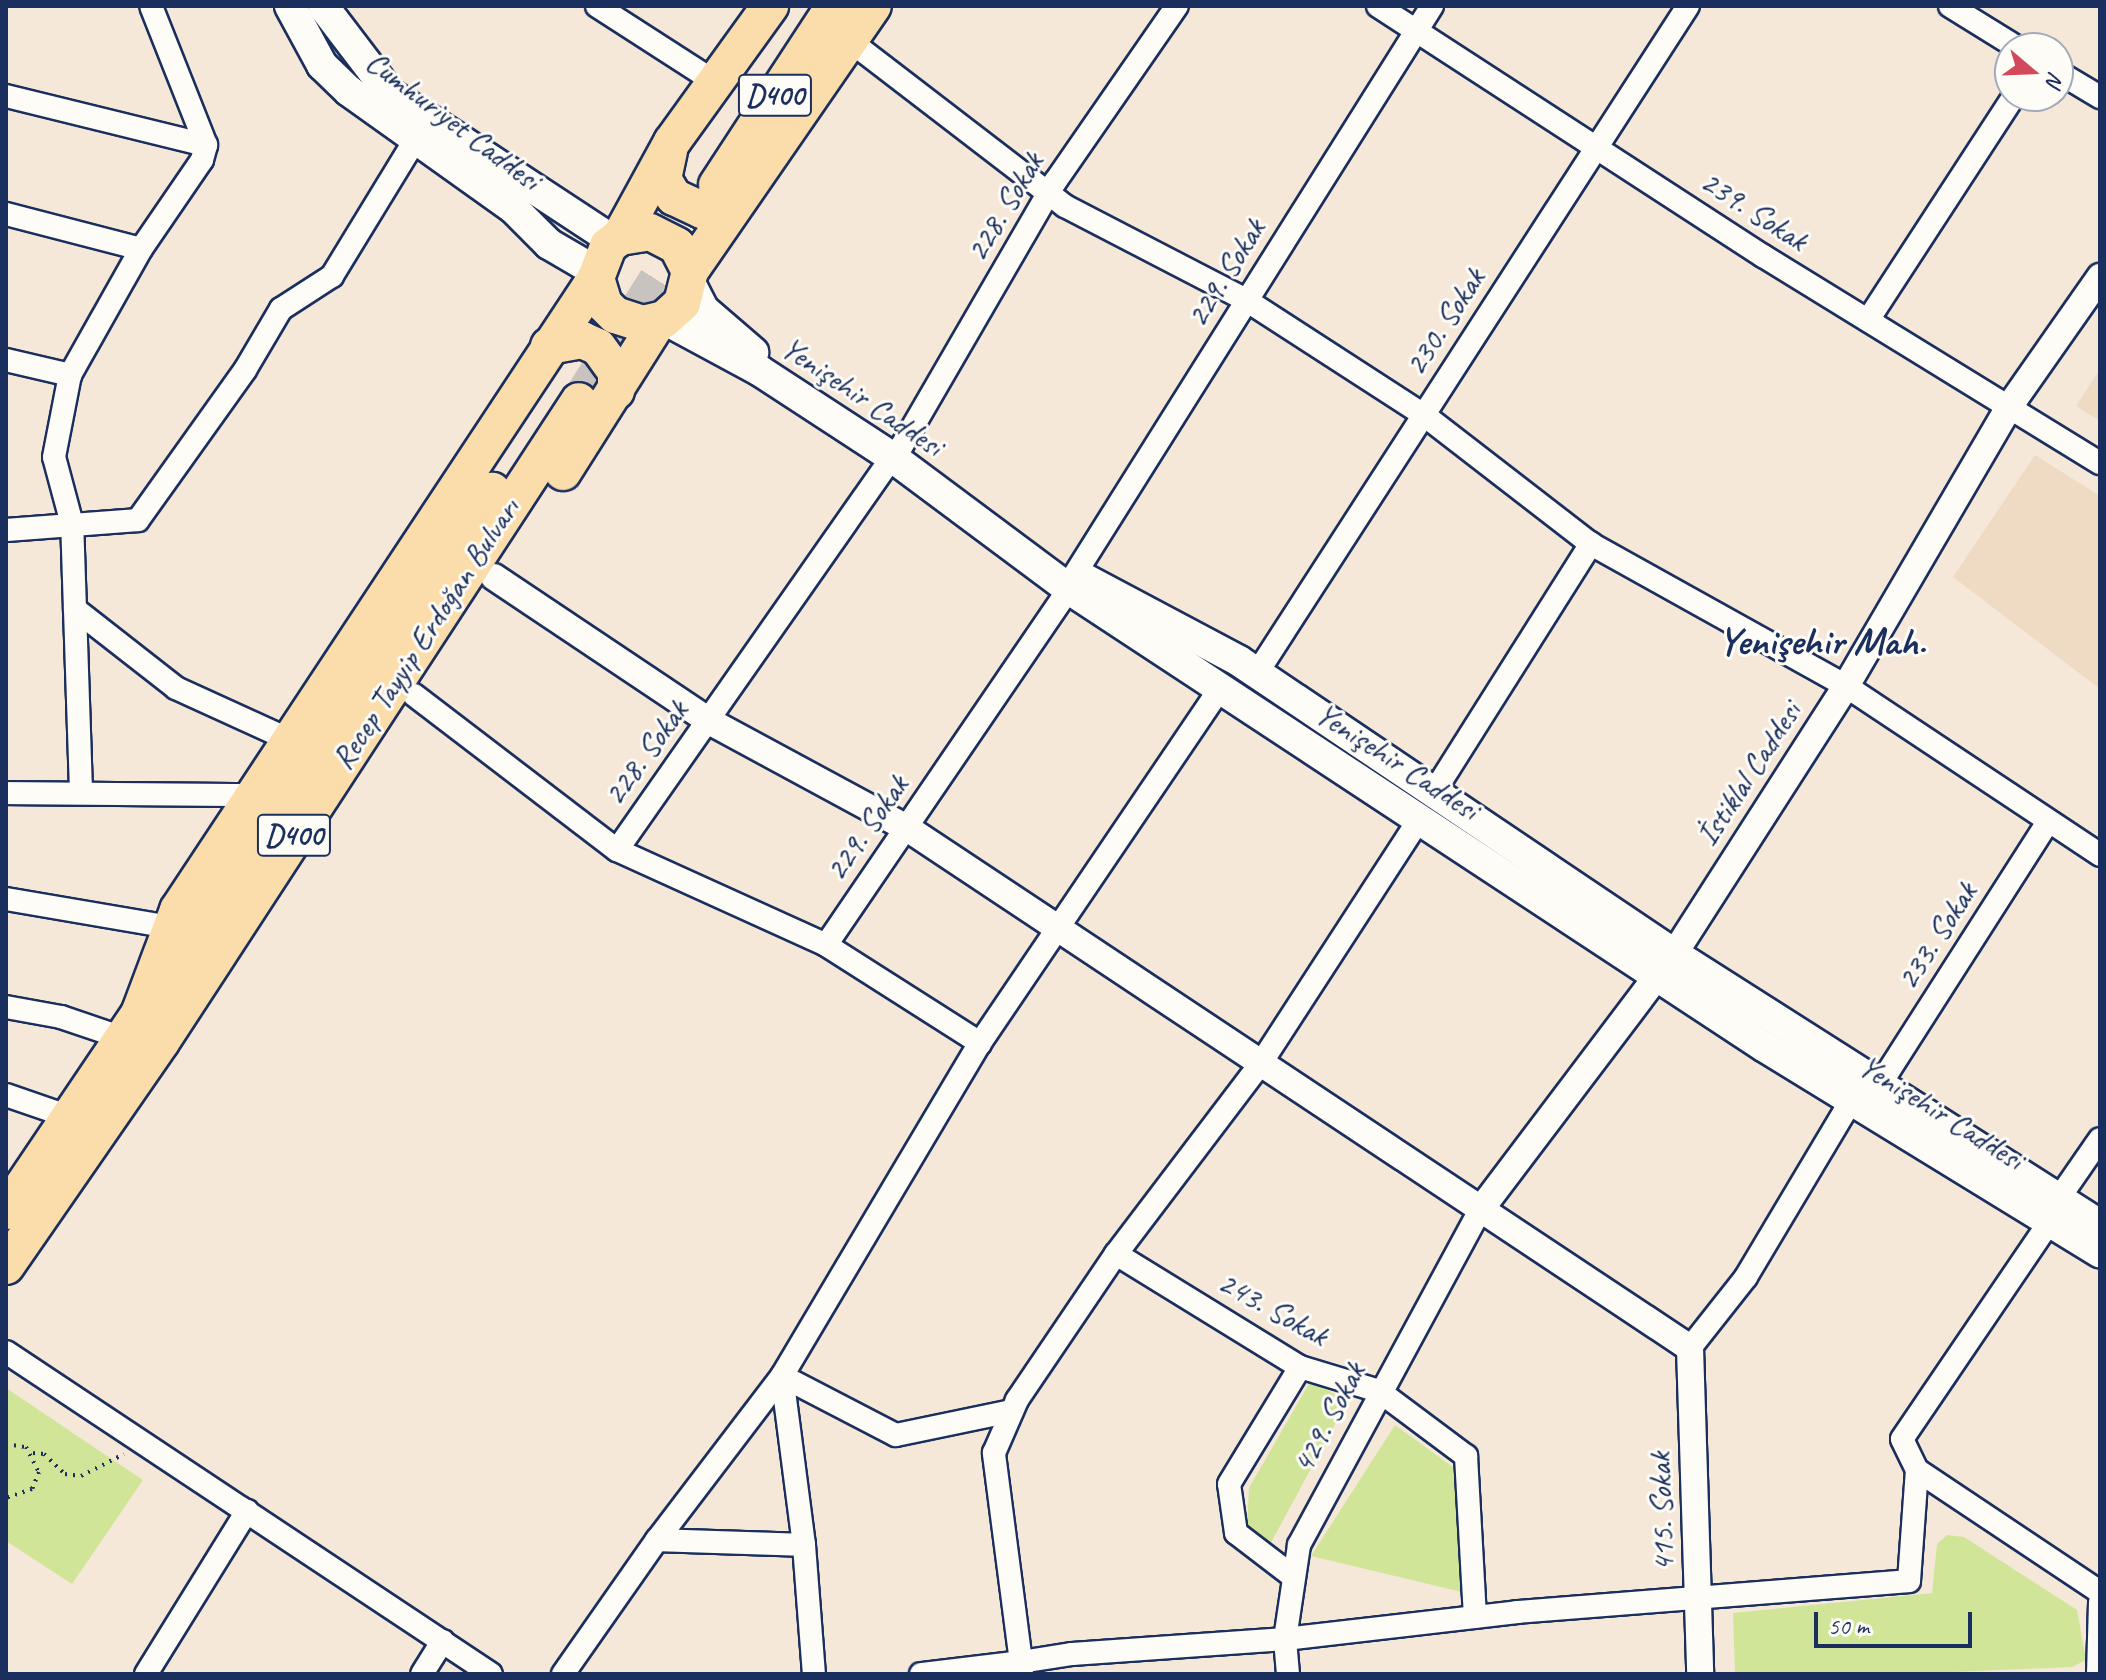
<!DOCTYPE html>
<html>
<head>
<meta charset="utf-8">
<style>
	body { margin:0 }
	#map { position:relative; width:2106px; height:1680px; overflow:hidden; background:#f5e8d9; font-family:Caveat,sans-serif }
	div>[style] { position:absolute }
	.built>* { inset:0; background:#efdac4 }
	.green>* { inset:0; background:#d1e599 }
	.trunk-tunnel>* { height:36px; margin-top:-18px; transform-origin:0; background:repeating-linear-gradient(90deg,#c9c3c0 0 36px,transparent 0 54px) }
	.path>* { height:4px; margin-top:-2px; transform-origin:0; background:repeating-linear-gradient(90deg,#1b2f5e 0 2px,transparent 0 8px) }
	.roads { filter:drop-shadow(2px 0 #1b2f5e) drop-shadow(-2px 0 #1b2f5e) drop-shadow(0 2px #1b2f5e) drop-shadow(0 -2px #1b2f5e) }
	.minor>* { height:22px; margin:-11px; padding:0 11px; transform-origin:11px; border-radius:11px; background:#fdfcf7 }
	.tertiary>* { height:26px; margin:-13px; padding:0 13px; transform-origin:13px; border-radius:13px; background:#fdfcf7 }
	.secondary>* { height:30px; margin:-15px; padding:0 15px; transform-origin:15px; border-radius:15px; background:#fdfcf7 }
	.trunk>* { height:36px; margin:-18px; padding:0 18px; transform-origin:18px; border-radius:18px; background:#faddab }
	span { translate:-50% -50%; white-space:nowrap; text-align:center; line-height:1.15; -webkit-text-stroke:6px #fdfcf7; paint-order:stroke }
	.shield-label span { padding:2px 6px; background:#fdfcf7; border:2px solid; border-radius:6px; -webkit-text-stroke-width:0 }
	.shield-label { font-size:30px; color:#1b2f5e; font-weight:700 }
	.street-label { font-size:32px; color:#1b2f5e }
	.district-label { font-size:40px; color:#1b2f5e; font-weight:700 }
	.frame { position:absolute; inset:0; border:8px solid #1b2f5e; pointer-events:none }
	.north { position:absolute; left:1994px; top:32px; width:80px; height:80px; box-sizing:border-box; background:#fdfcf7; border:2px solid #a3aaba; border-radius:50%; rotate:109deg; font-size:22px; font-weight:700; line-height:32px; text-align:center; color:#1b2f5e }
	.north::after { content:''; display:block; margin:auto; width:28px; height:36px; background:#d1495b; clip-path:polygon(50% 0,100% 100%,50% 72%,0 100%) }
	.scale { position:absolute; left:1814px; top:1612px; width:158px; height:36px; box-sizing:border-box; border:4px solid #1b2f5e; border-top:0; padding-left:10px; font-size:24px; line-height:28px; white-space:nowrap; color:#1b2f5e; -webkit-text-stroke:6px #fdfcf7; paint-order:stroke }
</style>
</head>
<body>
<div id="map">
	<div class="built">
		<div style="clip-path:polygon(2100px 369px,2100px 421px,2076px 406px)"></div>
		<div style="clip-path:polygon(2035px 455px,2100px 496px,2100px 689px,1953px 577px)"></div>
	</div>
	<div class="green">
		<div style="clip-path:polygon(1311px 1380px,1347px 1402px,1267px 1550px,1247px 1524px,1249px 1488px)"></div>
		<div style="clip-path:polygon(6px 1388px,143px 1480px,72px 1584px,6px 1541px)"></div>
		<div style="clip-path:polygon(1395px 1425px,1457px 1470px,1462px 1592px,1311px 1556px)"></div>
		<div style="clip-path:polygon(1947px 1535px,1964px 1537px,2077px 1610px,2086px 1660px,2072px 1667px,1906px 1674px,1735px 1674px,1733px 1613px,1932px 1593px,1937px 1544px)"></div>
	</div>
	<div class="trunk-tunnel">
		<div style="left:579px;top:401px;width:256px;rotate:-57.4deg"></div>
	</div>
	<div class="path">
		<div style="left:6px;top:1444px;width:20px;rotate:9deg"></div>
		<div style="left:26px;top:1447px;width:28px;rotate:63deg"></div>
		<div style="left:39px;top:1472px;width:18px;rotate:112deg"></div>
		<div style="left:32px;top:1489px;width:28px;rotate:161deg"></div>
		<div style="left:33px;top:1453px;width:11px;rotate:5deg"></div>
		<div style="left:44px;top:1454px;width:29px;rotate:44deg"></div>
		<div style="left:65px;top:1474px;width:16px;rotate:7deg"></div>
		<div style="left:81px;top:1476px;width:48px;rotate:-27.1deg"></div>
	</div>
	<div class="roads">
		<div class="minor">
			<div style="left:597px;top:6px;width:140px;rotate:32.8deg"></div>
			<div style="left:1378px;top:6px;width:459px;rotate:33deg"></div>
			<div style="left:1763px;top:256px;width:395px;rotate:31.6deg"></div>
			<div style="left:1950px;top:6px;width:80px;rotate:31.7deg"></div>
			<div style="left:850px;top:41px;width:271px;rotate:37.5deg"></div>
			<div style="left:1065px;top:206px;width:204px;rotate:27.4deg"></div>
			<div style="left:1246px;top:300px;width:212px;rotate:32.9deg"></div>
			<div style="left:1424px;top:415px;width:211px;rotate:37.7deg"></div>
			<div style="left:1591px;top:544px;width:292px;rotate:29.1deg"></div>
			<div style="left:1846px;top:686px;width:305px;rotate:33.6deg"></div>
			<div style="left:2058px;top:72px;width:49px;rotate:30.8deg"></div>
			<div style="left:6px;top:96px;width:206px;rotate:13.8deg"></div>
			<div style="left:6px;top:214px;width:139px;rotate:14.5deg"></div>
			<div style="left:1868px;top:320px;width:267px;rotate:-56.9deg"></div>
			<div style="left:6px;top:360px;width:66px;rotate:13.2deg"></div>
			<div style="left:900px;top:449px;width:309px;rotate:-59.9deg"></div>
			<div style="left:1055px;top:182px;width:214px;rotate:-55.3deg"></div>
			<div style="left:6px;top:530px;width:132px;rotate:-4.3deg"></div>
			<div style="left:138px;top:520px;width:184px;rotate:-54.5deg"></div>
			<div style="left:245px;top:370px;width:71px;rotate:-59.5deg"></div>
			<div style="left:281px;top:309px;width:61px;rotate:-32.9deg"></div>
			<div style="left:332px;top:276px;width:159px;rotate:-58.6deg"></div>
			<div style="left:1075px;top:574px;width:671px;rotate:-57.85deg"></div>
			<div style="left:75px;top:609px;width:128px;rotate:38deg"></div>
			<div style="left:176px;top:688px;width:125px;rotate:24.5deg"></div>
			<div style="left:1257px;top:673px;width:794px;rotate:-57.13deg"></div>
			<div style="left:414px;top:695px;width:255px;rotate:37.4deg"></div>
			<div style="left:617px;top:850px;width:230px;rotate:24.4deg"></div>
			<div style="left:826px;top:945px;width:183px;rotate:32.5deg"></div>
			<div style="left:81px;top:791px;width:267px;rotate:-91.9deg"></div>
			<div style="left:72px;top:524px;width:69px;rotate:-105deg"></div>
			<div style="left:54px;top:457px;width:84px;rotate:-79deg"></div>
			<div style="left:70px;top:375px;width:145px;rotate:-60.6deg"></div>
			<div style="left:141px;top:249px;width:108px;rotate:-55.6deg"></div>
			<div style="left:202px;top:160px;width:16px;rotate:-75deg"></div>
			<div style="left:206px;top:145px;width:149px;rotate:-111.6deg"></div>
			<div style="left:1434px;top:792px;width:294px;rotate:-57.7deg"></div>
			<div style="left:6px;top:793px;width:247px;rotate:0.5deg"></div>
			<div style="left:617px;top:850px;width:480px;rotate:-55deg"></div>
			<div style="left:6px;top:899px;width:165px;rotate:9.7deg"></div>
			<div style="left:826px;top:945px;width:431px;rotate:-55.7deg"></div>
			<div style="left:6px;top:1007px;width:56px;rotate:10.3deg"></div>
			<div style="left:61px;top:1017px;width:65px;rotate:18.7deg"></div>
			<div style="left:1879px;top:1086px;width:313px;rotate:-57.4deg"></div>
			<div style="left:6px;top:1095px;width:68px;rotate:19deg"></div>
			<div style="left:2057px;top:1201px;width:75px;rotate:-55.3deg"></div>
			<div style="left:1116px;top:1254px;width:216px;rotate:31.6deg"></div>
			<div style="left:1300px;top:1367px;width:83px;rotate:16.9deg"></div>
			<div style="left:1379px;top:1391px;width:109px;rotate:36.8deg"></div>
			<div style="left:1466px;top:1456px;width:161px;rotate:86.8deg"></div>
			<div style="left:1690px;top:1348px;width:90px;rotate:-51.7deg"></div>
			<div style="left:1746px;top:1277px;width:207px;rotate:-59.2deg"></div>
			<div style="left:6px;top:1352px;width:582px;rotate:33.58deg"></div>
			<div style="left:1917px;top:1470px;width:34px;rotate:-116deg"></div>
			<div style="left:1902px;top:1439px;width:261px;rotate:-55.8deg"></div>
			<div style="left:657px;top:1540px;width:147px;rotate:1.9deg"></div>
			<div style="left:804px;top:1545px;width:170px;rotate:-97.4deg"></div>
			<div style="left:782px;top:1376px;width:128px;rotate:27.4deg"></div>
			<div style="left:896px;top:1435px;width:118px;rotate:-11.7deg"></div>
			<div style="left:804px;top:1545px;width:129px;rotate:85.6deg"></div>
			<div style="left:1291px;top:1575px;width:69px;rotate:-142.6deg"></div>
			<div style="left:1236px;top:1533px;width:49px;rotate:-98.1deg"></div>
			<div style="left:1229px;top:1484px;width:137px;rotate:-58.7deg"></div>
			<div style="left:146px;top:1674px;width:192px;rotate:-58.2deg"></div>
			<div style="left:422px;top:1674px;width:39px;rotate:-58deg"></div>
			<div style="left:563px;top:1674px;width:164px;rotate:-55deg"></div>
			<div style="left:657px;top:1540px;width:206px;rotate:-52.7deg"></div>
			<div style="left:782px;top:1376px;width:387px;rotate:-59.3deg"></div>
			<div style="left:980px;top:1043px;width:428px;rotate:-55.9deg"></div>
			<div style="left:921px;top:1674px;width:101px;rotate:-6.8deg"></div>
			<div style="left:1021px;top:1662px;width:211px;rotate:-97.4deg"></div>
			<div style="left:994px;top:1453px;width:58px;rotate:-66.5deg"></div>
			<div style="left:1017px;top:1400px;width:176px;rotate:-55.9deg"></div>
			<div style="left:1116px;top:1254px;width:240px;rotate:-52.8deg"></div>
			<div style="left:1261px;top:1063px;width:290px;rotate:-57deg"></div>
			<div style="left:1022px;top:1674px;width:12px;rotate:-95deg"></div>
			<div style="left:1021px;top:1662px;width:52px;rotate:-8.9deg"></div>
			<div style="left:1072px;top:1654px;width:214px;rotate:-4deg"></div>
			<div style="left:1285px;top:1639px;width:234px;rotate:-6.6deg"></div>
			<div style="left:1517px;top:1612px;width:393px;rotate:-4.5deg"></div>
			<div style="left:1909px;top:1581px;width:111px;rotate:-85.9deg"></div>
			<div style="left:1917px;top:1470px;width:220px;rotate:33.7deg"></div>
			<div style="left:1288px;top:1674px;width:35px;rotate:-95deg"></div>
			<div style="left:1285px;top:1639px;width:95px;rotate:-81.5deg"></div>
			<div style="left:1299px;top:1545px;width:382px;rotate:-61.6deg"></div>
			<div style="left:2098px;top:1674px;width:72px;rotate:-88.4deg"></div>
		</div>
		<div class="tertiary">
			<div style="left:494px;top:577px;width:259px;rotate:33.8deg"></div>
			<div style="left:709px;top:721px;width:225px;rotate:28.4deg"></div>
			<div style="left:907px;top:828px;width:940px;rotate:33.59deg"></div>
			<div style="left:1690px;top:1348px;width:326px;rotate:88.2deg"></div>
			<div style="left:1481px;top:1209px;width:320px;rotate:-52.9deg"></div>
			<div style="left:1674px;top:954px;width:318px;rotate:-57.3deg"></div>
			<div style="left:1846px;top:686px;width:323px;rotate:-59.7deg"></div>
			<div style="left:2009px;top:407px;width:159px;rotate:-55deg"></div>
		</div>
		<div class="secondary">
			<div style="left:290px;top:6px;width:67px;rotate:61.5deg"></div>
			<div style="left:322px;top:65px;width:37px;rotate:44deg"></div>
			<div style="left:349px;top:91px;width:201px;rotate:35.5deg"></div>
			<div style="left:513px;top:208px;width:51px;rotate:45deg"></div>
			<div style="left:549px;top:244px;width:56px;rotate:30.3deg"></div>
			<div style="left:323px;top:6px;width:111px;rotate:52.7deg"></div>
			<div style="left:390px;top:94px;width:269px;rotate:33.3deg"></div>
			<div style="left:689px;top:281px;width:33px;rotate:63deg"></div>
			<div style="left:704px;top:310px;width:65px;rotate:40.6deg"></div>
			<div style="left:664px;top:319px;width:109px;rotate:28.4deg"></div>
			<div style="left:760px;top:371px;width:158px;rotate:33.1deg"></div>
			<div style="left:892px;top:457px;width:221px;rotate:36.7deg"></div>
			<div style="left:1069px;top:589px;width:833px;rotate:33.35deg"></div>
			<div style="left:1765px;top:1047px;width:393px;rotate:31.5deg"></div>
			<div style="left:1083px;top:578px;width:177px;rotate:28deg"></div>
			<div style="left:1239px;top:661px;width:524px;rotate:33.96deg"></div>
			<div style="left:1674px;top:954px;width:505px;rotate:32.46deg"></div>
		</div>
		<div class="trunk">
			<div style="left:669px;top:151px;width:29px;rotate:102deg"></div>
			<div style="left:663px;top:179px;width:21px;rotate:59deg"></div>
			<div style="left:674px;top:197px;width:31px;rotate:25deg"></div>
			<div style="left:702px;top:210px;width:33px;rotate:-11deg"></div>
			<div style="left:717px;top:185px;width:214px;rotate:-56.8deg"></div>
			<div style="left:620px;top:237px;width:108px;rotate:-61.3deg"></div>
			<div style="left:672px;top:142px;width:168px;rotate:-54.2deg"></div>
			<div style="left:690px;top:271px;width:322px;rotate:-55.4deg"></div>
			<div style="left:549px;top:346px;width:34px;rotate:-10deg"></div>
			<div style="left:582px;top:340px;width:17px;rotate:24deg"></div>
			<div style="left:598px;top:347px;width:31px;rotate:54deg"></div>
			<div style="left:616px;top:372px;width:19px;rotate:90deg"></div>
			<div style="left:563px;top:472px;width:178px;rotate:-57.7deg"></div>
			<div style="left:139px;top:1014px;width:111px;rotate:-69.4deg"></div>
			<div style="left:178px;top:910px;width:758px;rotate:-56.52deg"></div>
			<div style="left:596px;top:278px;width:34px;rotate:-69deg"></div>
			<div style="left:608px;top:246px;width:15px;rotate:-37deg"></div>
			<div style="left:620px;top:237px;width:30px;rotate:-9deg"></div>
			<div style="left:650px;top:232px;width:30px;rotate:27deg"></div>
			<div style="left:677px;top:246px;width:28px;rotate:63deg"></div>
			<div style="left:690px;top:271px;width:33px;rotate:104deg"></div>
			<div style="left:682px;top:303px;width:24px;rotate:138deg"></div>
			<div style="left:664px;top:319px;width:22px;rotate:167deg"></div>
			<div style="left:643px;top:324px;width:29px;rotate:-162deg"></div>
			<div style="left:615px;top:315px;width:16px;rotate:-135deg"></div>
			<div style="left:604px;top:304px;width:27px;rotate:-107deg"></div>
			<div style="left:6px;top:1211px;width:869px;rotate:-55.98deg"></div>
			<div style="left:6px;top:1266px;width:272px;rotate:-55.3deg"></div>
			<div style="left:161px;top:1042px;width:765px;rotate:-56.89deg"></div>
		</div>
	</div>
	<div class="shield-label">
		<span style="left:775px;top:95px">D400</span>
		<span style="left:294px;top:835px">D400</span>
	</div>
	<div class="street-label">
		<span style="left:453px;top:121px;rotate:37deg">Cumhuriyet Caddesi</span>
		<span style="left:1005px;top:207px;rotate:-59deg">228. Sokak</span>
		<span style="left:1754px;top:211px;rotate:33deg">239. Sokak</span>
		<span style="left:1226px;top:273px;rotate:-58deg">229. Sokak</span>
		<span style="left:1445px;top:322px;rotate:-57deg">230. Sokak</span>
		<span style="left:862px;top:397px;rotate:34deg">Yenişehir Caddesi</span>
		<span style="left:426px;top:634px;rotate:-57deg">Recep Tayyip Erdoğan Bulvarı</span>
		<span style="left:646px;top:753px;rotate:-54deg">228. Sokak</span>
		<span style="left:1397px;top:762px;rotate:33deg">Yenişehir Caddesi</span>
		<span style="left:1749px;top:774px;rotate:-57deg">İstiklal Caddesi</span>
		<span style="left:867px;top:828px;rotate:-55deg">229. Sokak</span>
		<span style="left:1937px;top:936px;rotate:-57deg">233. Sokak</span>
		<span style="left:1941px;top:1113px;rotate:32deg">Yenişehir Caddesi</span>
		<span style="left:1273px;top:1309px;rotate:29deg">243. Sokak</span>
		<span style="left:1329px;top:1418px;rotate:-62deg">429. Sokak</span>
		<span style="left:1662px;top:1512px;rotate:-92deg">415. Sokak</span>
	</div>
	<div class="district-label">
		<span style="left:1822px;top:641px">Yenişehir Mah.</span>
	</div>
	<div class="frame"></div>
	<div class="north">N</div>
	<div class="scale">50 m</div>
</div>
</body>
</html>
